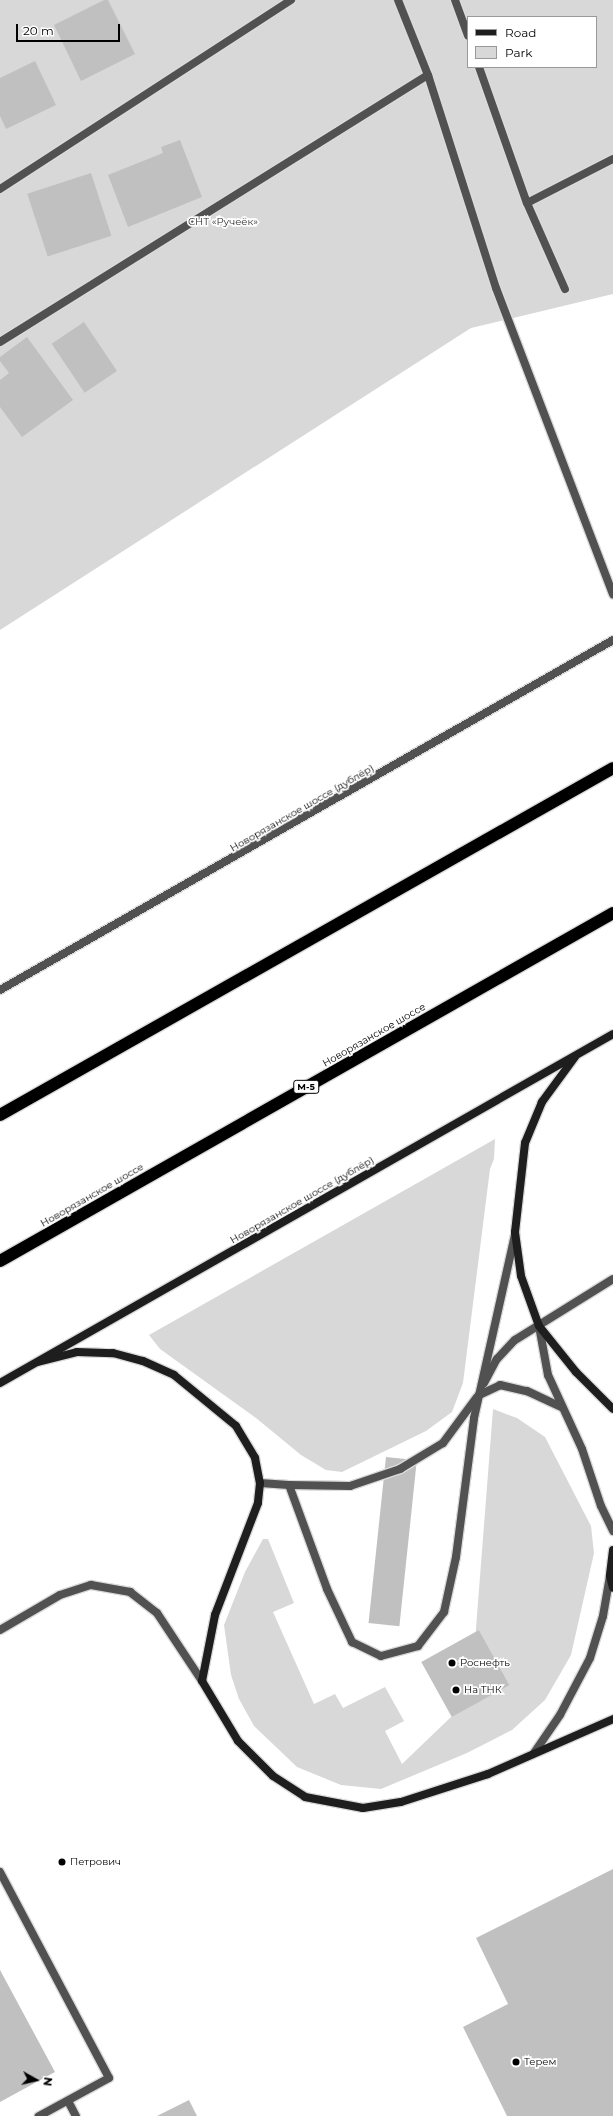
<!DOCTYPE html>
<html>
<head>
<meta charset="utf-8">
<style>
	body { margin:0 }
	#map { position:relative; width:613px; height:2116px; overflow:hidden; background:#fff; font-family:Montserrat,sans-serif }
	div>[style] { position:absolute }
	.green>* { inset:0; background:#d8d8d8 }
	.building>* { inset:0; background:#c0c0c0; transform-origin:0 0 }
	.roads { filter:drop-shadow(1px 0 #dbdbdb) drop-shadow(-1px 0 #dbdbdb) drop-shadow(0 1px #dbdbdb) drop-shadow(0 -1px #dbdbdb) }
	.lane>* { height:8px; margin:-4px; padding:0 4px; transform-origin:4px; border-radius:4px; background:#515151 }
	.street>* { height:8px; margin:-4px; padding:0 4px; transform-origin:4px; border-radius:4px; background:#515151 }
	.secondary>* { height:8px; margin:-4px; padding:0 4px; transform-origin:4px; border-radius:4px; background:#1e1e1e }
	.highway>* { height:12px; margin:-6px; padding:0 6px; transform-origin:6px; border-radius:6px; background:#000 }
	.dots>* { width:11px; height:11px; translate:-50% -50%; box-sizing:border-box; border:2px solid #fff; border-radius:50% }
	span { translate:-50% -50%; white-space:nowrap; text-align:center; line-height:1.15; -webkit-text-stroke:3.5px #fff; paint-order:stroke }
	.shield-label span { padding:1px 3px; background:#fff; border:1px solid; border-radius:3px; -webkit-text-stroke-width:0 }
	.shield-label { font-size:9px; color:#000; font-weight:700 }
	.park-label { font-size:10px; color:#2f2f2f }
	.street-label { font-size:10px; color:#000 }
	.poi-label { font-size:10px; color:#000 }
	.left { translate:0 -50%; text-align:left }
	.legend { position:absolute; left:467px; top:16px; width:130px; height:52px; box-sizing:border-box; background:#fff; border:1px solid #999; margin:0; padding:5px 7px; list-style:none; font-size:12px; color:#000 }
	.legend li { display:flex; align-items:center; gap:8px; height:20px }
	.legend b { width:20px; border:1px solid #999 }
	.north { position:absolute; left:16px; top:2060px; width:40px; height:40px; -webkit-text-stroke:3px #fff; paint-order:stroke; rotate:98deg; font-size:11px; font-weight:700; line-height:16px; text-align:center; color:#000 }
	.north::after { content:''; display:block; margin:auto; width:14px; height:18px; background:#000; clip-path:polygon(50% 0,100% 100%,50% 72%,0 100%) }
	.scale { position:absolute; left:16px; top:24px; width:104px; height:18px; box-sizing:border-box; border:2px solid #000; border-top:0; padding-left:5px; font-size:12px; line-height:14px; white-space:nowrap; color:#000; -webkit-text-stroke:3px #fff; paint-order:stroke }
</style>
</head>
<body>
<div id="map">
	<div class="green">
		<div style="clip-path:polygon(evenodd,0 0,613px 0,613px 294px,471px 328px,0 630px,0 0,468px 17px,596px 17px,596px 67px,468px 67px,468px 17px)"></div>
		<div style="clip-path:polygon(495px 1139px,494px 1159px,490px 1169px,463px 1383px,452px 1412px,426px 1431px,342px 1472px,326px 1470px,301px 1455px,256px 1418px,160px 1349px,149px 1335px)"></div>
		<div style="clip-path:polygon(493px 1409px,517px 1418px,545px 1437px,591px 1526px,594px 1553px,571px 1655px,545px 1700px,512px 1730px,467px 1753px,381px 1789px,341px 1785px,297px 1767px,254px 1726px,239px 1699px,231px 1675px,224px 1625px,245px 1572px,263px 1539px,268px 1539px,294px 1603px,273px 1612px,314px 1704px,335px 1694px,343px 1708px,385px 1687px,404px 1721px,385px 1731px,402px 1764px,451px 1717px,509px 1684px,479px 1630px,475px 1641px)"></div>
	</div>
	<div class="building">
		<div style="clip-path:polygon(104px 0,108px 0,135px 54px,81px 81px,54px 25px)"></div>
		<div style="clip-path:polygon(35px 61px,56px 105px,6px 129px,0 116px,0 78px)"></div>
		<div style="clip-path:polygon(180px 140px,202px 197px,128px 227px,108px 175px,163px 153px,161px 147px)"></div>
		<div style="left:91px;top:173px;width:66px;height:67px;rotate:72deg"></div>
		<div style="left:84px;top:322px;width:59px;height:39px;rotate:56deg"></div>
		<div style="clip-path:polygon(27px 337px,73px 400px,22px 437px,0 407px,0 380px,9px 373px,0 361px,0 357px)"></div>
		<div style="left:386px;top:1457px;width:31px;height:167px;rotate:6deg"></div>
		<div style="left:479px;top:1630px;width:63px;height:66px;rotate:61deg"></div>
		<div style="clip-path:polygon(613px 1869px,613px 2116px,507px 2116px,463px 2027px,508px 2004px,476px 1938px)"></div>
		<div style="clip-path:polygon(0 1970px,55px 2072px,0 2102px)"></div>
		<div style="clip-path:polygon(189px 2100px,197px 2116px,157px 2116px)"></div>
	</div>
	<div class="roads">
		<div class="lane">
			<div style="left:398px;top:0;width:81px;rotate:68.2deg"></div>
			<div style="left:428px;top:75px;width:224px;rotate:72.3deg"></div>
			<div style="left:496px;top:288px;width:328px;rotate:69.1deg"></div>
			<div style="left:455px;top:0;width:38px;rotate:70deg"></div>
			<div style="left:479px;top:67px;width:144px;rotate:70.6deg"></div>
			<div style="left:527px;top:203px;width:94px;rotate:66.2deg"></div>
			<div style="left:0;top:189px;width:347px;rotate:-33deg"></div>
			<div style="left:527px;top:203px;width:97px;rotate:-27.1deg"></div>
			<div style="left:0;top:342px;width:504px;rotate:-31.96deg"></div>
			<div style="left:484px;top:1383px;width:27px;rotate:-62deg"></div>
			<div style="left:497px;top:1359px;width:26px;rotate:-47deg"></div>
			<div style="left:515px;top:1340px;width:115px;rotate:-31.9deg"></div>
			<div style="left:479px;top:1395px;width:23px;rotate:-25deg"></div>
			<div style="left:500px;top:1385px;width:28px;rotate:13deg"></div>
			<div style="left:527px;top:1391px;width:38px;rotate:25deg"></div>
			<div style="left:260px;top:1483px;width:29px;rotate:4deg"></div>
			<div style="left:289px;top:1485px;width:111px;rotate:69.9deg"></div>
			<div style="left:327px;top:1589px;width:59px;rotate:64.7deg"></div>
			<div style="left:352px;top:1642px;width:32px;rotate:26deg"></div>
			<div style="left:381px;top:1656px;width:38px;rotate:-15deg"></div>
			<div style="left:418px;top:1646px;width:43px;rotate:-52.6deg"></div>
			<div style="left:444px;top:1612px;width:56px;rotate:-77.7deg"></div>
			<div style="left:456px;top:1557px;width:140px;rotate:-82.6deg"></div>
			<div style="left:474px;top:1418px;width:188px;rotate:-77.4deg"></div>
			<div style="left:289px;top:1485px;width:61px;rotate:0.9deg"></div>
			<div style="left:350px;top:1486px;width:53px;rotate:-18.8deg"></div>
			<div style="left:400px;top:1469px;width:50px;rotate:-31.2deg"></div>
			<div style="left:443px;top:1443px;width:57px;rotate:-53.5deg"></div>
			<div style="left:0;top:1630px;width:69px;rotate:-30.3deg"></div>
			<div style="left:60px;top:1595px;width:33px;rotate:-18deg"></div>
			<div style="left:91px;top:1585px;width:40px;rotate:10deg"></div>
			<div style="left:130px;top:1592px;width:34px;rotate:38deg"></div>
			<div style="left:157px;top:1613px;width:82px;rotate:56.5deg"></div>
			<div style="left:0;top:1872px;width:233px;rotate:62.1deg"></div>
			<div style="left:109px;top:2078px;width:80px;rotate:151.5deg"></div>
			<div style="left:68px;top:2101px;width:17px;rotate:62deg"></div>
		</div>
		<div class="street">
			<div style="left:0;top:990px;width:706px;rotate:-29.72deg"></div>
			<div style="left:539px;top:1326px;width:50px;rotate:79.6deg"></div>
			<div style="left:548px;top:1375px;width:81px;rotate:65.3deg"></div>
			<div style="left:582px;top:1449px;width:60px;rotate:71.6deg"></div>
			<div style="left:601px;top:1506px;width:28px;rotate:64deg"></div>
			<div style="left:534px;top:1753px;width:46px;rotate:-55.6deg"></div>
			<div style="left:560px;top:1715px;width:64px;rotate:-62.2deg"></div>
			<div style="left:590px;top:1658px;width:44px;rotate:-72.8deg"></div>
			<div style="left:603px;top:1616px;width:41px;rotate:-80.1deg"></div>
		</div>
		<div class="secondary">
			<div style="left:575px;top:1057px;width:56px;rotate:126.3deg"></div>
			<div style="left:542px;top:1102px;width:44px;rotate:112.5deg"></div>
			<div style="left:525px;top:1143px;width:90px;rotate:96.4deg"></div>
			<div style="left:515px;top:1232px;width:44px;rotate:82.2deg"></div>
			<div style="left:521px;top:1276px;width:53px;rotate:70.2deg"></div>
			<div style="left:539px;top:1326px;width:59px;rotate:51.2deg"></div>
			<div style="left:576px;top:1372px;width:52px;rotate:45deg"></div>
			<div style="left:38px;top:1362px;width:40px;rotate:-14.4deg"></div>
			<div style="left:77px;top:1352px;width:36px;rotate:2deg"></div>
			<div style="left:113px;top:1353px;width:31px;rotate:15deg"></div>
			<div style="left:143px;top:1361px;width:34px;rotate:24deg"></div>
			<div style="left:174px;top:1375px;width:80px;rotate:39.4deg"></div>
			<div style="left:236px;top:1426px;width:37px;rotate:59deg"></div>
			<div style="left:255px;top:1458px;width:25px;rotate:79deg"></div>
			<div style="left:260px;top:1483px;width:20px;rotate:96deg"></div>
			<div style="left:258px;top:1503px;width:120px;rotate:111deg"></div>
			<div style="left:215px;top:1615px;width:67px;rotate:101.1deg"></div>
			<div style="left:202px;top:1681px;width:70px;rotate:59deg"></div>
			<div style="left:238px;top:1741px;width:49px;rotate:45deg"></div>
			<div style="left:273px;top:1776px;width:38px;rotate:33deg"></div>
			<div style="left:305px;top:1797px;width:59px;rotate:10.7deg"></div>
			<div style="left:363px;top:1808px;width:38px;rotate:-9deg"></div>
			<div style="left:401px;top:1802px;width:91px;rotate:-17.8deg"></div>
			<div style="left:488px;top:1774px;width:137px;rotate:-23.7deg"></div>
			<div style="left:0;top:1383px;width:705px;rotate:-29.65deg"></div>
			<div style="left:613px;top:1550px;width:26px;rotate:97deg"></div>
			<div style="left:610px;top:1576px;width:12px;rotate:76deg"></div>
		</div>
		<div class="highway">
			<div style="left:0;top:1115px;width:704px;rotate:-29.51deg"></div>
			<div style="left:0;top:1261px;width:705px;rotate:-29.58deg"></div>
		</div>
	</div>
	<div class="dots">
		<div style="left:452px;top:1663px;background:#000"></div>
		<div style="left:456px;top:1690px;background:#000"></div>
		<div style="left:62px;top:1862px;background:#000"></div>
		<div style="left:516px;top:2062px;background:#000"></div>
	</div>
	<div class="shield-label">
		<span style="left:306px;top:1087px">М-5</span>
	</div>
	<div class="park-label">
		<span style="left:223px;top:222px">СНТ «Ручеёк»</span>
	</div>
	<div class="street-label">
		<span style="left:302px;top:808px;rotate:-30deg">Новорязанское шоссе (дублёр)</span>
		<span style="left:374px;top:1035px;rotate:-30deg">Новорязанское шоссе</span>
		<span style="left:92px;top:1195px;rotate:-30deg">Новорязанское шоссе</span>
		<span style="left:302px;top:1200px;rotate:-30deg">Новорязанское шоссе (дублёр)</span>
	</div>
	<div class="poi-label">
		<span class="left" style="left:460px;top:1663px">Роснефть</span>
		<span class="left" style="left:464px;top:1690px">На ТНК</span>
		<span class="left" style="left:70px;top:1862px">Петрович</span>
		<span class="left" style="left:524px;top:2062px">Терем</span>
	</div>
	<ul class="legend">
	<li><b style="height:5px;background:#1e1e1e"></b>Road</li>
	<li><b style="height:11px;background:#d8d8d8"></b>Park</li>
	</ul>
	<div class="north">N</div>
	<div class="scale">20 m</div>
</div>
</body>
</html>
